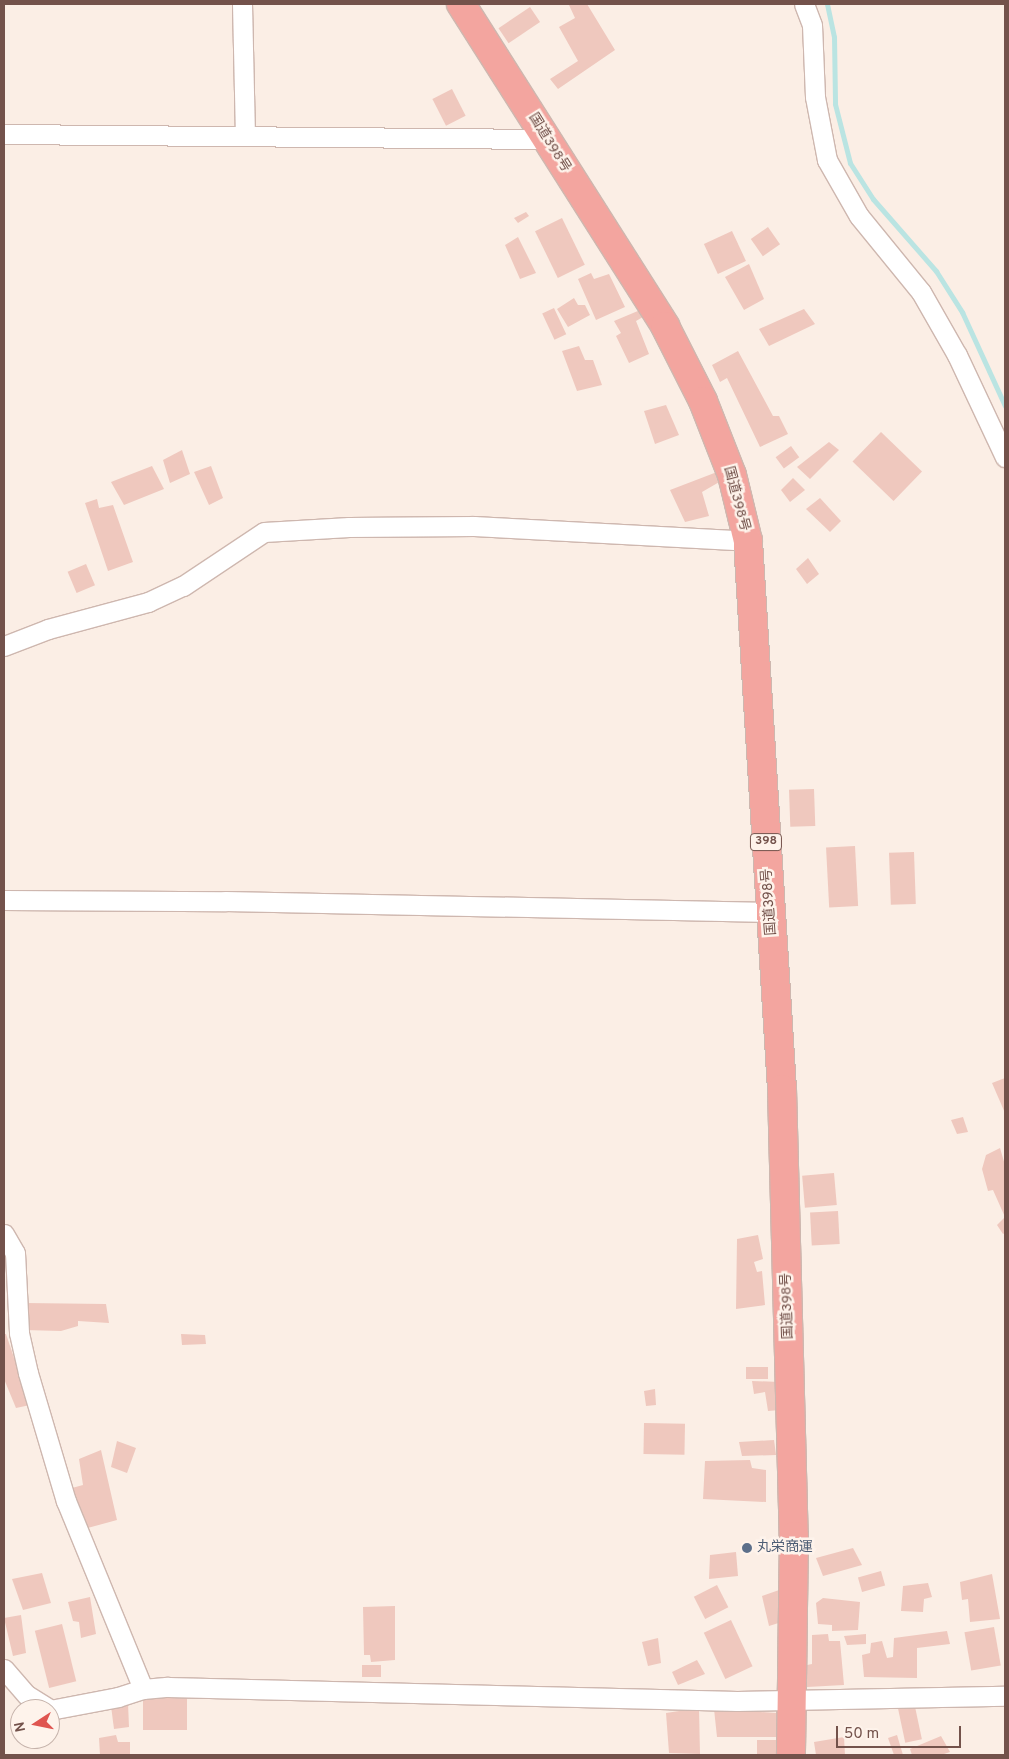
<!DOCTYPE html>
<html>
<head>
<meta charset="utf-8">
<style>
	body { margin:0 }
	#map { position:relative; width:1009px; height:1759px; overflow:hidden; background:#fbeee5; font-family:Overpass,"Noto Sans JP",sans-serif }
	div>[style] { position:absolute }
	.stream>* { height:5px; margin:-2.5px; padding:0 2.5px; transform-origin:2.5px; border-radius:2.5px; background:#bae4e2 }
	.building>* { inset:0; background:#efc8be; transform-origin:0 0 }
	.roads { filter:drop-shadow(1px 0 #ceb7af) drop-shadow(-1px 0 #ceb7af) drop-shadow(0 1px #ceb7af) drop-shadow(0 -1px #ceb7af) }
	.minor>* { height:19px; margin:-9.5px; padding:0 9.5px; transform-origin:9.5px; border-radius:9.5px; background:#fff }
	.highway>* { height:28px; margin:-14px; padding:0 14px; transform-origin:14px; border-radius:14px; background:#f3a59f }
	.dots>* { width:14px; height:14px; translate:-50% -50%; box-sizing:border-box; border:2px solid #fef3eb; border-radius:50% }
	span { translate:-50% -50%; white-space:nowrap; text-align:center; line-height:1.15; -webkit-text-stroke:5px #fef3eb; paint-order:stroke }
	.shield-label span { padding:1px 4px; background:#fef3eb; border:1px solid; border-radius:4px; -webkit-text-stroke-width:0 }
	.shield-label { font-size:12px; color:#73524b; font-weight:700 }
	.street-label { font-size:14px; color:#73524b }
	.service-label { font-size:14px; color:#4e5e75 }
	.left { translate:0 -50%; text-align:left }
	.frame { position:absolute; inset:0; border:5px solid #73524b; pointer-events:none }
	.north { position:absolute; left:10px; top:1699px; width:50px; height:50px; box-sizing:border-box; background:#fef3eb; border:1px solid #c6b3ab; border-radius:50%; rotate:259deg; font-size:14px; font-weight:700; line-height:20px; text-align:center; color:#73524b }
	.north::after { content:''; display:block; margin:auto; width:18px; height:22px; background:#df5550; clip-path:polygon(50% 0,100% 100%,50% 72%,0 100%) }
	.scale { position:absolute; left:836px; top:1726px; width:125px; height:22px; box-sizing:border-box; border:2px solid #73524b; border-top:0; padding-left:6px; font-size:15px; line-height:18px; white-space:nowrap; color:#73524b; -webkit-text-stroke:4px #fef3eb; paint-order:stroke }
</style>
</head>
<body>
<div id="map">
	<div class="stream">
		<div style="left:827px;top:4px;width:34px;rotate:78deg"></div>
		<div style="left:834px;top:37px;width:67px;rotate:89.1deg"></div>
		<div style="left:835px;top:104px;width:61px;rotate:75.7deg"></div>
		<div style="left:850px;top:163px;width:43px;rotate:57.4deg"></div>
		<div style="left:873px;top:199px;width:96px;rotate:48.8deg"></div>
		<div style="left:936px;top:271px;width:49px;rotate:57.6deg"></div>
		<div style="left:962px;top:312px;width:103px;rotate:65.4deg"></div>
	</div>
	<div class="building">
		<div style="clip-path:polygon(587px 4px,615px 50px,558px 89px,550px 79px,578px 61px,559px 27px,575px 18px,569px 5px)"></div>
		<div style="left:530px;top:7px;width:18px;height:38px;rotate:56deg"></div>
		<div style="left:452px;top:89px;width:30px;height:22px;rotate:63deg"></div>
		<div style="clip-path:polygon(526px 212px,529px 216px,518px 223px,514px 218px)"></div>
		<div style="left:562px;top:218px;width:52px;height:30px;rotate:64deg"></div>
		<div style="left:768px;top:227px;width:21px;height:21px;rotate:55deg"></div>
		<div style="left:732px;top:231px;width:33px;height:31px;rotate:65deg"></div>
		<div style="clip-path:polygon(518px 237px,536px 273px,520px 279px,505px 245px)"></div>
		<div style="clip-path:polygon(749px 264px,764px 299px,744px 310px,725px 277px)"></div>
		<div style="clip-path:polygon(591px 273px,594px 279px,609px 274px,625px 307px,596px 320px,578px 279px)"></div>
		<div style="clip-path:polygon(574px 298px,578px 305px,585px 305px,590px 315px,568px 327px,557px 309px)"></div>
		<div style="left:554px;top:308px;width:29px;height:13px;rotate:65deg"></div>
		<div style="clip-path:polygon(645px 308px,648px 314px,636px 321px,649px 354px,629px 363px,616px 336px,621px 333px,614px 321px)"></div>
		<div style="clip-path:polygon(804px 309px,815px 324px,769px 346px,759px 329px)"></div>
		<div style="clip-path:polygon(579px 346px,585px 360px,593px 360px,602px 385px,577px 391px,562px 351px)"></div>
		<div style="clip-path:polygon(738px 351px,773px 416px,779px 416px,788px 434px,760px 447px,727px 378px,720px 382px,712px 365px)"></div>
		<div style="clip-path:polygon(666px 405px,679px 435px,655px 444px,644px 411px)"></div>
		<div style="left:881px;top:432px;width:57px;height:41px;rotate:44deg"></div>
		<div style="clip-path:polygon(829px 442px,839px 450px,810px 479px,797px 467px)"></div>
		<div style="left:791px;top:446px;width:14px;height:19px;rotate:54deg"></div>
		<div style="clip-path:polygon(182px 450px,190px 474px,170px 483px,163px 460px)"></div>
		<div style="clip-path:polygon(152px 466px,164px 489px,124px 505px,111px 482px)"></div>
		<div style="clip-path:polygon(211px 466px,223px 498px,209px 505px,194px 472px)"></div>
		<div style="clip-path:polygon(717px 472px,721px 481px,702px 492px,709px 516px,685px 522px,670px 490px)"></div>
		<div style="clip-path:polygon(793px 478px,805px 490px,790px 502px,781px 490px)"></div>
		<div style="clip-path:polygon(820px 498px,841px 521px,830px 532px,806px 509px)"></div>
		<div style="clip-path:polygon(97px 499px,99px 508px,113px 505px,133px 562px,108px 571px,85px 503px)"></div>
		<div style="clip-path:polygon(808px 558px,819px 574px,807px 584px,796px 569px)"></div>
		<div style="left:86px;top:564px;width:23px;height:20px;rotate:67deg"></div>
		<div style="left:814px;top:789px;width:37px;height:25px;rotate:88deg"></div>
		<div style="left:855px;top:846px;width:60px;height:29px;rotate:87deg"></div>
		<div style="left:914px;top:852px;width:52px;height:25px;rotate:88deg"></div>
		<div style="clip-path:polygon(1005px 1078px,1005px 1113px,992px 1083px)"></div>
		<div style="clip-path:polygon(963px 1117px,968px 1132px,957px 1134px,951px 1120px)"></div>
		<div style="clip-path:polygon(1000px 1148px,1005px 1165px,1005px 1233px,1003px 1234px,997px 1225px,1005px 1217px,993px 1190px,988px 1191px,982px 1169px,986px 1155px)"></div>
		<div style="left:834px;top:1173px;width:32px;height:32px;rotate:85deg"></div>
		<div style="left:838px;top:1211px;width:33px;height:28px;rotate:87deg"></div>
		<div style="clip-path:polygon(758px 1235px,763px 1259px,754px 1262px,757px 1272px,762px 1271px,765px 1305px,736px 1309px,737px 1239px)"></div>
		<div style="clip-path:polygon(25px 1303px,106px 1304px,109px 1323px,78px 1321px,78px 1326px,61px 1331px,24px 1330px)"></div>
		<div style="clip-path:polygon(4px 1334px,6px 1334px,30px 1405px,16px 1408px,4px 1379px)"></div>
		<div style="clip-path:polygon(181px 1334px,205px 1335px,206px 1344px,182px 1345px)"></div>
		<div style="left:746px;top:1367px;width:22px;height:12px"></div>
		<div style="clip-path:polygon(752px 1381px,779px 1382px,780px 1410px,768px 1411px,765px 1392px,754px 1394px)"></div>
		<div style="clip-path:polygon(655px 1389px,656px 1405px,646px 1406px,644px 1391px)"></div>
		<div style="left:644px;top:1423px;width:41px;height:31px;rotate:1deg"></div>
		<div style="clip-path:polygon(774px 1440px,776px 1455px,742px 1456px,739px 1442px)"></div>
		<div style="clip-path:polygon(117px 1441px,136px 1448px,127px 1473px,111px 1467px)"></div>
		<div style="clip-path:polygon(101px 1450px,117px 1520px,84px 1529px,72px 1488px,83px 1485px,79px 1459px)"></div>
		<div style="clip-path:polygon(750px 1460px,752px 1468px,766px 1470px,766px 1502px,703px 1499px,705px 1461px)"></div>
		<div style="clip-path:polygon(853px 1548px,862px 1565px,823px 1576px,816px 1558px)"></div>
		<div style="clip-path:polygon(736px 1552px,738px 1576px,709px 1579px,710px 1555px)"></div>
		<div style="left:881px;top:1571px;width:15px;height:24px;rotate:74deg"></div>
		<div style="clip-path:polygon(42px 1573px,51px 1603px,23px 1610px,12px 1579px)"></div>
		<div style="clip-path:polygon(992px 1574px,1000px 1619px,970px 1622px,968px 1599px,962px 1600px,960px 1582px)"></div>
		<div style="clip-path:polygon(928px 1583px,932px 1597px,924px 1599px,923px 1612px,901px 1611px,903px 1586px)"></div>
		<div style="left:717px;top:1585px;width:25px;height:26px;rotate:63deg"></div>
		<div style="clip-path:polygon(782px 1589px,788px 1620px,769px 1626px,762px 1596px)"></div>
		<div style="clip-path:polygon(90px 1597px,96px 1634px,81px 1638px,79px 1622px,73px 1621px,68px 1602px)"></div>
		<div style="clip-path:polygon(823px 1598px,860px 1602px,858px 1630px,832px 1631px,832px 1625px,818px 1624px,816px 1603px)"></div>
		<div style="clip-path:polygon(395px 1606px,395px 1660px,371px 1662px,370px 1655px,364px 1655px,363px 1607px)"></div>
		<div style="clip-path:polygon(21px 1615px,26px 1653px,13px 1656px,4px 1618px)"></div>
		<div style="left:731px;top:1620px;width:51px;height:30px;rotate:65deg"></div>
		<div style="left:62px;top:1624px;width:59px;height:28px;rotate:76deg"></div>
		<div style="left:994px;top:1627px;width:39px;height:30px;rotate:80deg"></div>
		<div style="clip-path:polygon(947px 1631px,950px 1644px,917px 1648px,917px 1678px,864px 1677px,862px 1655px,870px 1653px,871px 1643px,882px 1641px,887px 1658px,893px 1657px,894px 1638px)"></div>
		<div style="clip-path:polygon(828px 1634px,829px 1641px,840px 1641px,844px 1685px,807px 1687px,807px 1665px,812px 1664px,812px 1635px)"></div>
		<div style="clip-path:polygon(866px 1634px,866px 1644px,847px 1645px,844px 1636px)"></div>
		<div style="clip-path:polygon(658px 1638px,661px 1663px,648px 1666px,642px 1642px)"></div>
		<div style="clip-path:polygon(697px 1660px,705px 1674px,678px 1685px,672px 1672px)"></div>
		<div style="left:362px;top:1665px;width:19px;height:12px"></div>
		<div style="left:187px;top:1697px;width:33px;height:44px;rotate:90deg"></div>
		<div style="left:914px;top:1702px;width:38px;height:17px;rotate:78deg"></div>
		<div style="clip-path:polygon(128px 1703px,129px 1727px,114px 1729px,111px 1706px)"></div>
		<div style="clip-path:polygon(699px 1708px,700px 1754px,669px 1753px,666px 1713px)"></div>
		<div style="clip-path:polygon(714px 1709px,776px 1713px,777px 1737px,717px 1737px)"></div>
		<div style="clip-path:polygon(116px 1735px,118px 1742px,130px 1742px,130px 1755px,100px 1755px,99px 1738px)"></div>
		<div style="clip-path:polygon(897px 1735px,903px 1755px,894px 1755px,888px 1738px)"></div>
		<div style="clip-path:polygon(941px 1736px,950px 1752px,941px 1755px,912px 1755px,910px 1749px)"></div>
		<div style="clip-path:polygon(844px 1737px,845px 1755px,816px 1755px,814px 1742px)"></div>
		<div style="left:777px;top:1740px;width:15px;height:20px;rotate:90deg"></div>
	</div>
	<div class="roads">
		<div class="minor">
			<div style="left:242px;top:4px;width:130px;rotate:88.7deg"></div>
			<div style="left:804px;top:4px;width:22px;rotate:69deg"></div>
			<div style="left:812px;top:25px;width:72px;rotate:87.6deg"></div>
			<div style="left:815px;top:97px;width:64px;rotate:79.2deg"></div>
			<div style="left:827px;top:160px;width:64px;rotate:60.3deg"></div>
			<div style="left:859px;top:216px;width:98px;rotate:50.8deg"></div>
			<div style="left:921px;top:292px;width:73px;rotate:60.3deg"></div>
			<div style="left:957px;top:355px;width:113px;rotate:64.8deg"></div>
			<div style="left:4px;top:134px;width:543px;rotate:0.53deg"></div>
			<div style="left:4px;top:646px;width:47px;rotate:-21.1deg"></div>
			<div style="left:48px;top:629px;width:104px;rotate:-15.1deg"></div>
			<div style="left:148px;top:602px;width:38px;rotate:-25deg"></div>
			<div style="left:183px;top:586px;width:97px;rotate:-33.7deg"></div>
			<div style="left:264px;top:532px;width:85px;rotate:-3.4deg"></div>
			<div style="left:349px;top:527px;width:125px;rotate:-0.5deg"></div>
			<div style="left:474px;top:526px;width:274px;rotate:3.1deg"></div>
			<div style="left:4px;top:900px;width:221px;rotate:0.3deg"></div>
			<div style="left:225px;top:901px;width:546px;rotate:1.15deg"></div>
			<div style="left:4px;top:1234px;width:22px;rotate:60deg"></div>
			<div style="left:15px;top:1253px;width:80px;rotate:87.1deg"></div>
			<div style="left:19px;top:1333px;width:41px;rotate:77.3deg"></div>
			<div style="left:28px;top:1373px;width:134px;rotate:73.5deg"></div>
			<div style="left:66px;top:1501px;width:203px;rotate:67.7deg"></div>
			<div style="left:4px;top:1669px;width:35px;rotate:49deg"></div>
			<div style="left:27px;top:1695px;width:26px;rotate:32deg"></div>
			<div style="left:50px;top:1710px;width:69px;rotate:-10.8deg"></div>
			<div style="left:118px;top:1697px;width:26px;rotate:-18deg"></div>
			<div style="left:143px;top:1689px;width:25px;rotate:-5deg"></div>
			<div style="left:168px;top:1687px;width:569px;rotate:1.41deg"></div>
			<div style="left:737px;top:1701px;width:268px;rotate:-1.1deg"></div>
		</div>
		<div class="highway">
			<div style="left:461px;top:4px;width:381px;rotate:57.6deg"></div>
			<div style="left:665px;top:326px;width:84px;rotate:63.1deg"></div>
			<div style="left:703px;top:401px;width:79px;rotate:68.6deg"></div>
			<div style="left:732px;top:475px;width:68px;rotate:76.4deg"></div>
			<div style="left:748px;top:541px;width:549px;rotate:86.45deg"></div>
			<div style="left:782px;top:1089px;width:447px;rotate:88.5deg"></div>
			<div style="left:794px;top:1536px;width:219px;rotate:90.8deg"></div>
		</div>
	</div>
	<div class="dots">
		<div style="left:747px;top:1548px;background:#5c6f8a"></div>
	</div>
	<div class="shield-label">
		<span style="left:766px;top:842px">398</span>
	</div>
	<div class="street-label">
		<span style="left:549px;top:143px;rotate:58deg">国道398号</span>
		<span style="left:736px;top:499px;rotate:75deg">国道398号</span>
		<span style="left:770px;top:902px;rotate:-94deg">国道398号</span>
		<span style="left:788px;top:1306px;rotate:-92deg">国道398号</span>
	</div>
	<div class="service-label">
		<span class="left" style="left:757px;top:1548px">丸栄商運</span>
	</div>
	<div class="frame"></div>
	<div class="north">N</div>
	<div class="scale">50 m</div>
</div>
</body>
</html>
